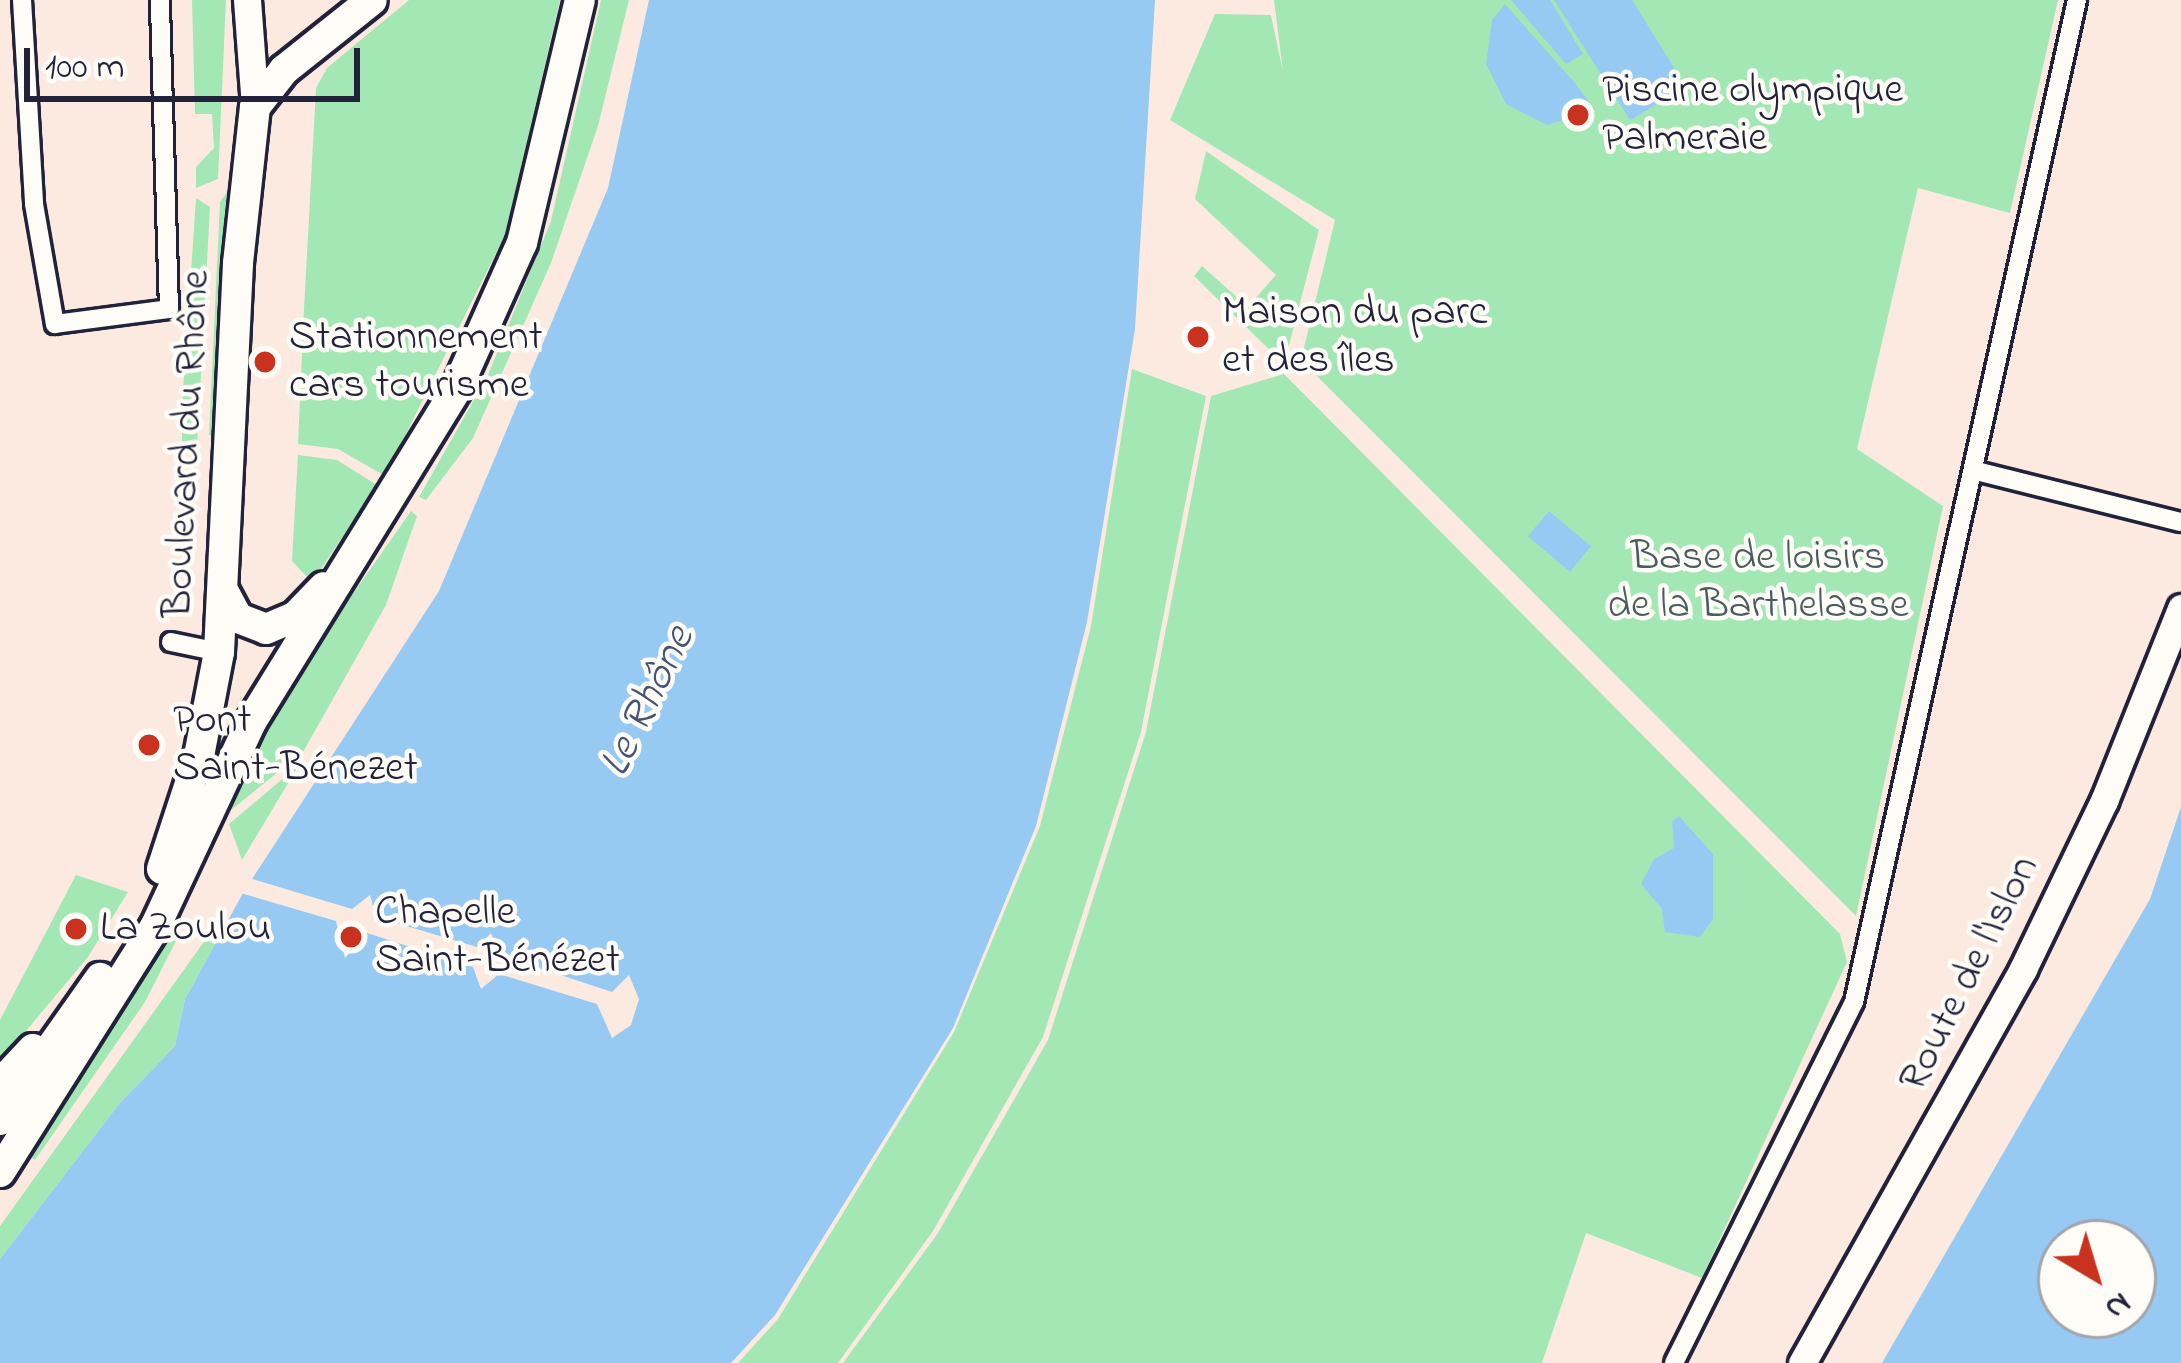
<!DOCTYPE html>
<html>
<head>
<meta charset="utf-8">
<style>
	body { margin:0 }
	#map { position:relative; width:2181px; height:1363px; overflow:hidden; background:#fceae1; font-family:"Indie Flower",sans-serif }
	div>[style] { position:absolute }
	.green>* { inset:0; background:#a3e8b4 }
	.water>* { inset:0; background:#96caf3; transform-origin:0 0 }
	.pier>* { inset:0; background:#fceae1 }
	.roads { filter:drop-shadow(3px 0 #22223b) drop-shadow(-3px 0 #22223b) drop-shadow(0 3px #22223b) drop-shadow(0 -3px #22223b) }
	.street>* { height:18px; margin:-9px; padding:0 9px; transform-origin:9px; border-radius:9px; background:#fdfcf7 }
	.secondary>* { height:27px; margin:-13.5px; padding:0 13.5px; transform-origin:13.5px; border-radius:13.5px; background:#fdfcf7 }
	.primary>* { height:30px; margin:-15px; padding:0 15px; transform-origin:15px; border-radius:15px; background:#fdfcf7 }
	.dots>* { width:33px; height:33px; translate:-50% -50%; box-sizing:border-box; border:6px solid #fdfcf7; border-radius:50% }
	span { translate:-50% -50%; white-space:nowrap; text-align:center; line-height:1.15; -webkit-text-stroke:9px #fdfcf7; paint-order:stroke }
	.poi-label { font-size:42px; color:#22223b }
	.left { translate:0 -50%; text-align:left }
	.street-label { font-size:42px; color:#22223b }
	.park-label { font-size:42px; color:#495d5f }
	.water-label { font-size:45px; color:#455472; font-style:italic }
	.north { position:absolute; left:2037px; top:1219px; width:120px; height:120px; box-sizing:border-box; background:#fdfcf7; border:3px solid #a5a5ac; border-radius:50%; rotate:142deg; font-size:33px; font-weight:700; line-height:48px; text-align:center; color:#22223b }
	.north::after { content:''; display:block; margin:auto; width:42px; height:54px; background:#c8321e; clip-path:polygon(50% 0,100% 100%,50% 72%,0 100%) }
	.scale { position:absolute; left:24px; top:48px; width:336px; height:54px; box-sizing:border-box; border:6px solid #22223b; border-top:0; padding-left:15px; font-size:36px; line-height:42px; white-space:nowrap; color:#22223b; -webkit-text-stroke:9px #fdfcf7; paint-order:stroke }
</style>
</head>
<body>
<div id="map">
	<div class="green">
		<div style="clip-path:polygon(192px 0,226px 0,218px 179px,196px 188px,196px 167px,214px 148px,212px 114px,195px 114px)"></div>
		<div style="clip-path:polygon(409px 0,560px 0,505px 235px,385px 476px,338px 449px,298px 444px,304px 309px,316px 88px,327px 68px)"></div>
		<div style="clip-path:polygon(601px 0,629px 0,598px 126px,551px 263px,473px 438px,426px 500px,419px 497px,488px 375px,551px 221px)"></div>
		<div style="clip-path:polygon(1274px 0,2058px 0,2010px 213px,1918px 188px,1857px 449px,1943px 506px,1856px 916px,1301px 360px,1335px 220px,1170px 120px,1215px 14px,1271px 15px,1283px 72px)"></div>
		<div style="clip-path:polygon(1206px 151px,1319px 230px,1284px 364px,1194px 276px,1202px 266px,1248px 307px,1276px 275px,1195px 199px)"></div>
		<div style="clip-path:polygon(230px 188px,217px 436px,209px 435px,220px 202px)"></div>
		<div style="clip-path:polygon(196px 198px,210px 207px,197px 448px,182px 447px,182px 406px)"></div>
		<div style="clip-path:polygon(1132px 369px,1206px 396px,1141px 732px,1043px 1037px,933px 1231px,838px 1363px,738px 1363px,778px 1319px,954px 1032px,1040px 826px,1091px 626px)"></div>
		<div style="clip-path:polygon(1284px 374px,1840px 934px,1847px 962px,1702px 1278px,1586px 1233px,1542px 1363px,843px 1363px,938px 1233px,1048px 1040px,1146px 732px,1211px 396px)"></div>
		<div style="clip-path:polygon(298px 455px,337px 460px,377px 485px,317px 575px,307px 577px,292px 561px)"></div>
		<div style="clip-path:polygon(411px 511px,417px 516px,386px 605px,303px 752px,215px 823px,294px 678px)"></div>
		<div style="clip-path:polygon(299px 765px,242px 860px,229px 824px)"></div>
		<div style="clip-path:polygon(76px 875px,128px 892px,88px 957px,0 1062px,0 1020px)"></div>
		<div style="clip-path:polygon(168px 926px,180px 933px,145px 1002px,35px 1160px,24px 1153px)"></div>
		<div style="clip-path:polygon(206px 939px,215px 944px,185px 999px,175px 1046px,119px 1104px,0 1259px,0 1226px)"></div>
	</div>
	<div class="water">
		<div style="clip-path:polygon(649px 0,1155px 0,1135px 329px,1087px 622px,1036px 826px,953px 1028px,775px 1315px,731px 1363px,0 1363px,0 1259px,119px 1104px,175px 1046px,185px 999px,243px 893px,439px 591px,608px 188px)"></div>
		<div style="clip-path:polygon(1511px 0,1550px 0,1583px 54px,1566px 64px)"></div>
		<div style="clip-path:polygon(1554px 0,1632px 0,1686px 87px,1630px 120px)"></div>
		<div style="clip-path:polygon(1505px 4px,1575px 83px,1595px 110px,1547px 125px,1506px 104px,1486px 64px,1492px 20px)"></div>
		<div style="left:1549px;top:511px;width:55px;height:33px;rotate:40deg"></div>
		<div style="clip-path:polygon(evenodd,2181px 807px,2181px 1363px,1882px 1363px,2150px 899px,2181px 807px,2061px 1243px,2133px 1243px,2133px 1315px,2061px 1315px,2061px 1243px)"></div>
		<div style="clip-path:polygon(1679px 816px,1713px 854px,1713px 919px,1700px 937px,1665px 932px,1662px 909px,1641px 884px,1654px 859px,1674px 848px,1672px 821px)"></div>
	</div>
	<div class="pier">
		<div style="clip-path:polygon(246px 877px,352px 909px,370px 895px,376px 917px,477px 947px,491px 933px,500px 955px,612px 992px,629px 975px,639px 999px,631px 1025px,612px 1038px,597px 1004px,499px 974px,481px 989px,473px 967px,367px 933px,345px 958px,336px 921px,237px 892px)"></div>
	</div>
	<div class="roads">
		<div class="street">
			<div style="left:22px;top:0;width:204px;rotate:86.6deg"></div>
			<div style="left:34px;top:204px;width:122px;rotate:80.1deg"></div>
			<div style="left:55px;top:324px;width:115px;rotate:-7.5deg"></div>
			<div style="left:169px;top:309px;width:309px;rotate:-91.7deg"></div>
			<div style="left:1976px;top:471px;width:211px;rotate:14deg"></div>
			<div style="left:171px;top:642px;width:49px;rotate:11.8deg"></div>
			<div style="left:1674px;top:1363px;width:403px;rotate:-63.5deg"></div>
			<div style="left:1854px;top:1002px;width:1027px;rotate:-77.45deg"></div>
		</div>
		<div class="secondary">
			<div style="left:247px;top:0;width:107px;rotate:85.7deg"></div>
			<div style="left:1802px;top:1363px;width:452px;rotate:-60.7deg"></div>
			<div style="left:2023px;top:969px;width:187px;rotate:-64.3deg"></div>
			<div style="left:2104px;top:801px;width:208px;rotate:-68.2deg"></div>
		</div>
		<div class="primary">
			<div style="left:225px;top:594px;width:27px;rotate:62deg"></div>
			<div style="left:238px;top:618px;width:30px;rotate:21deg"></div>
			<div style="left:266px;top:629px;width:33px;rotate:-23deg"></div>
			<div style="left:296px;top:616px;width:40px;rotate:-46deg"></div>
			<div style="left:162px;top:869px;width:119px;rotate:-71.9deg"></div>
			<div style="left:199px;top:756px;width:106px;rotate:-79.1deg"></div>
			<div style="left:219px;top:652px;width:389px;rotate:-87.2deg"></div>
			<div style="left:238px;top:263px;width:157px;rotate:-83.8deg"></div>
			<div style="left:255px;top:107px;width:47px;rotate:-51.9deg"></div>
			<div style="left:284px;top:70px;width:112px;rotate:-38.5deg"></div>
			<div style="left:0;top:1084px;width:48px;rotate:-46.7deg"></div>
			<div style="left:0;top:1120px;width:174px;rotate:-54.8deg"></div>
			<div style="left:0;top:1172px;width:292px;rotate:-57.7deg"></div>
			<div style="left:156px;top:925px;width:224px;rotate:-64.9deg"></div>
			<div style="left:251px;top:722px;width:392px;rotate:-58.3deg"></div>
			<div style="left:457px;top:388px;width:159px;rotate:-65.9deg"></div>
			<div style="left:522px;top:243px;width:250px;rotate:-76.6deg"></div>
		</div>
	</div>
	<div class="dots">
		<div style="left:1578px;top:115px;background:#c8321e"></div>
		<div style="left:1198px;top:337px;background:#c8321e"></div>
		<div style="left:265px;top:362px;background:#c8321e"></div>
		<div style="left:149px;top:745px;background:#c8321e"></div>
		<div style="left:76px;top:929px;background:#c8321e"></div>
		<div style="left:351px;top:937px;background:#c8321e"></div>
	</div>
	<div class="poi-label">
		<span class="left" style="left:1602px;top:115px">Piscine olympique<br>Palmeraie</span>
		<span class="left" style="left:1222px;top:337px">Maison du parc<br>et des îles</span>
		<span class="left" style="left:289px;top:362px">Stationnement<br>cars tourisme</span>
		<span class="left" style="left:173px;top:745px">Pont<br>Saint-Bénezet</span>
		<span class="left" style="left:375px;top:937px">Chapelle<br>Saint-Bénézet</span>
		<span class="left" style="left:100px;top:929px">La Zoulou</span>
	</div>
	<div class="street-label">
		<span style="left:188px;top:444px;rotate:-87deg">Boulevard du Rhône</span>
		<span style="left:1970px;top:974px;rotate:-63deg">Route de l'Islon</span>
	</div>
	<div class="park-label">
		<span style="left:1758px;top:582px">Base de loisirs<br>de la Barthelasse</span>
	</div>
	<div class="water-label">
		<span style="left:649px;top:702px;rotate:-64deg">Le Rhône</span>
	</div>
	<div class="north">N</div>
	<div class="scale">100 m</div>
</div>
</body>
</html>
